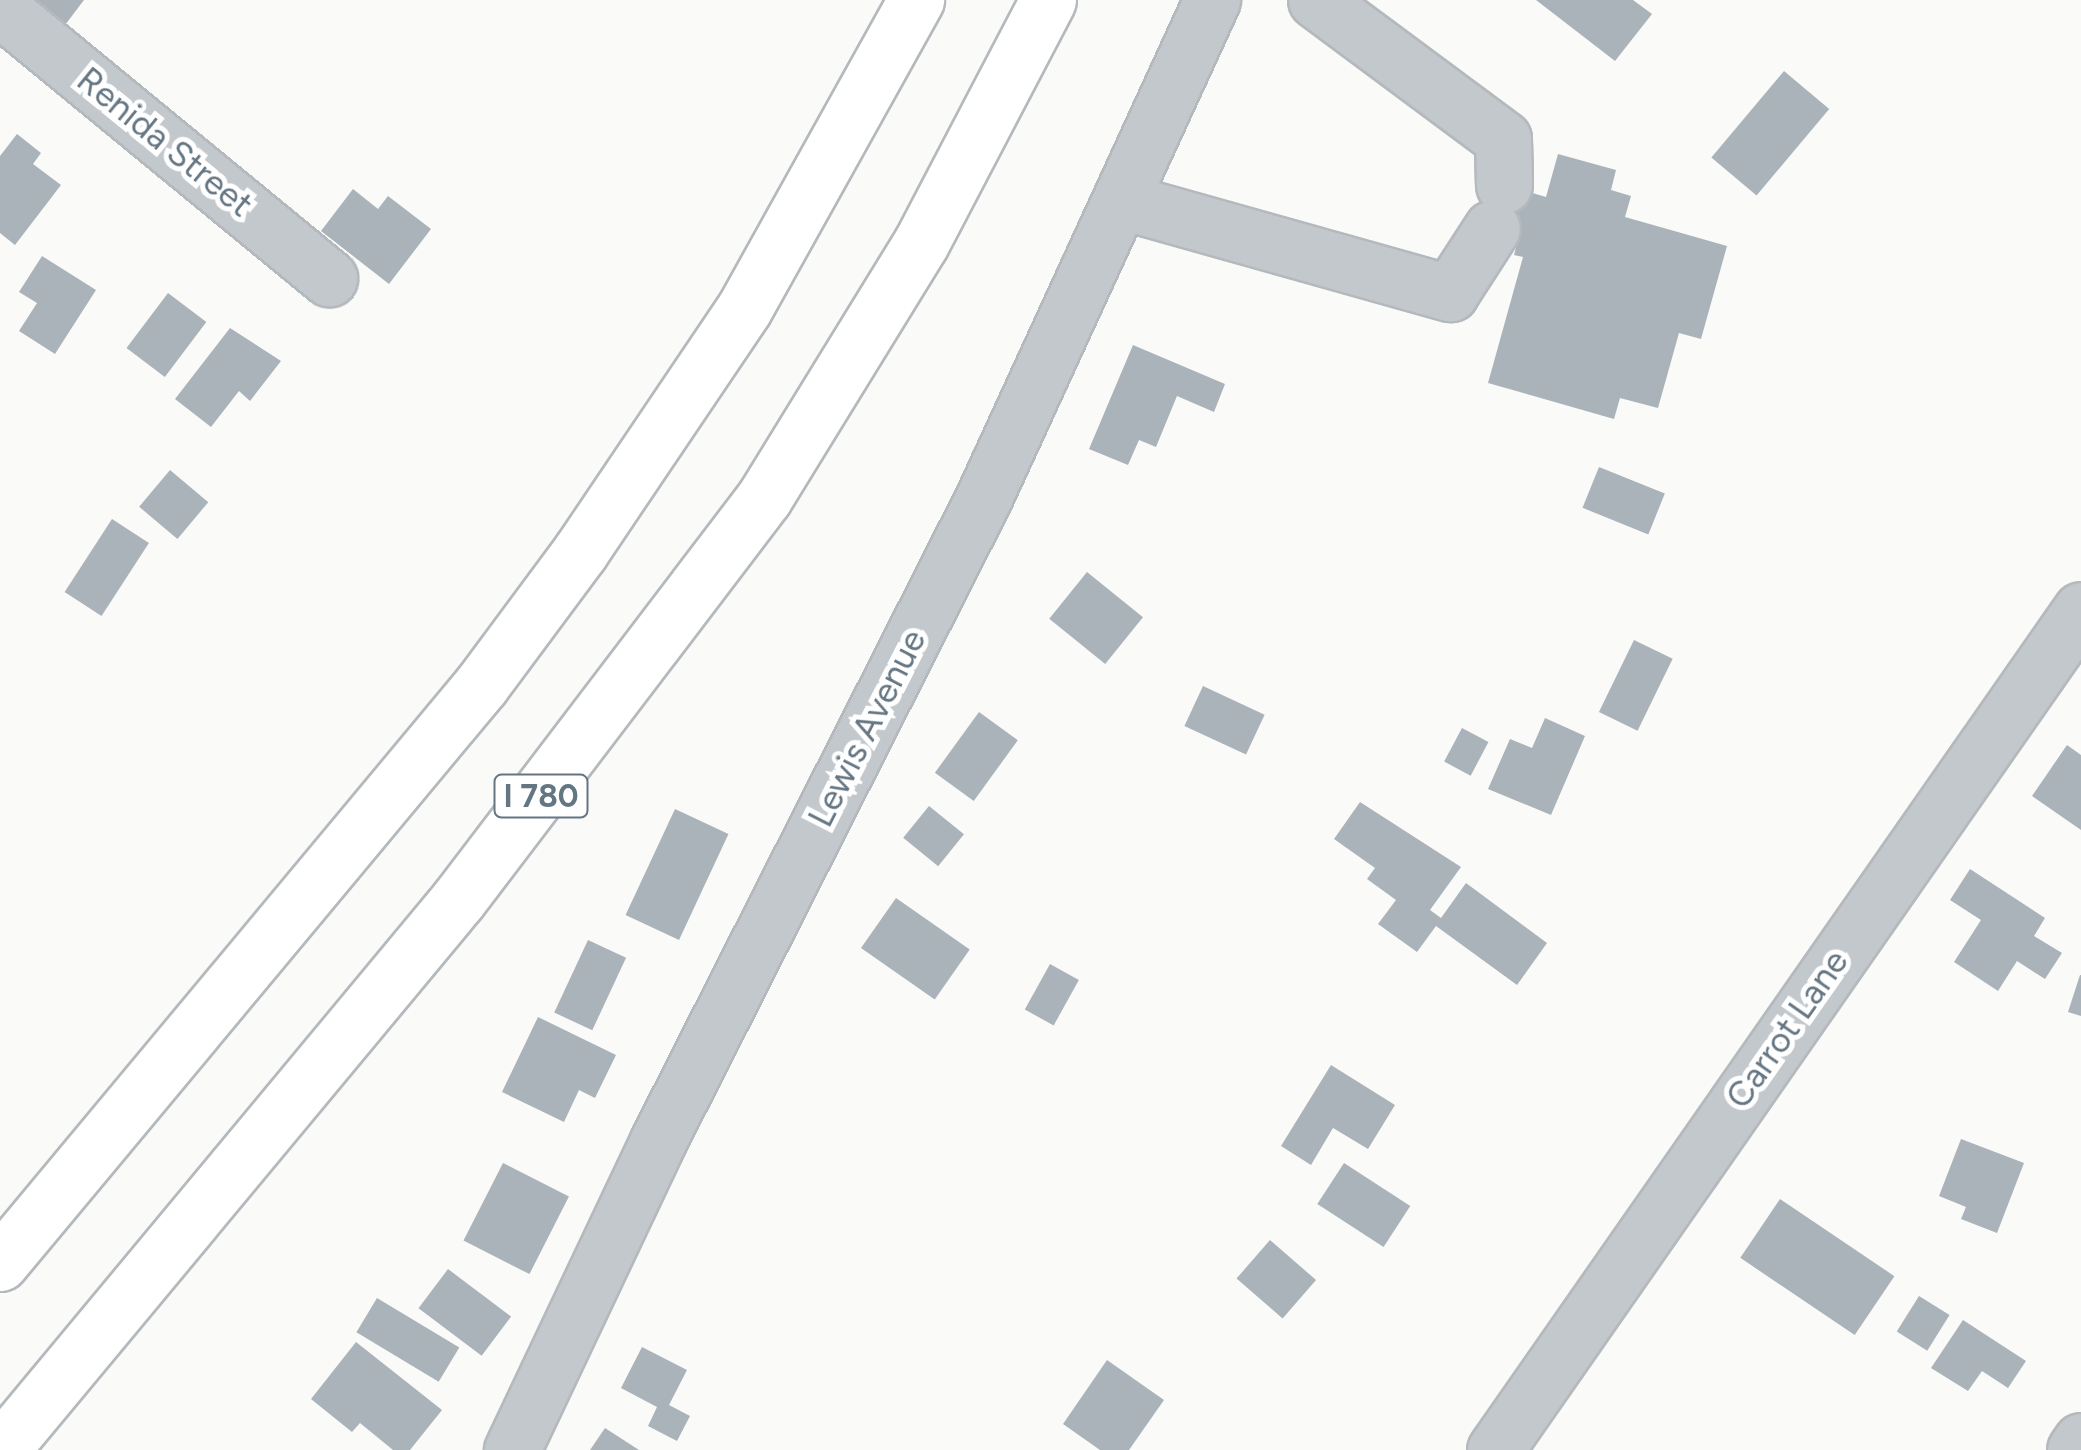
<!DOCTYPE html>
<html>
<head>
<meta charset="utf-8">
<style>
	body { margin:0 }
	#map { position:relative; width:2081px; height:1450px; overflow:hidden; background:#fafaf8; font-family:Figtree,sans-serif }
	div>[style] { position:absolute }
	.building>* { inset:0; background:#aab3b9; transform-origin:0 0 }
	.roads { filter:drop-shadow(2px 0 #b4b9bd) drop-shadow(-2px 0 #b4b9bd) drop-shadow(0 2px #b4b9bd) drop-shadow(0 -2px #b4b9bd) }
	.minor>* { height:55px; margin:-27.5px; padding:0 27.5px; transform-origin:27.5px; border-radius:27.5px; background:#c3c8cc }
	.highway>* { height:55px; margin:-27.5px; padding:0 27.5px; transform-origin:27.5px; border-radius:27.5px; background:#fff }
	span { translate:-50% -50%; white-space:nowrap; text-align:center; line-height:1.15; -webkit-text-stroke:10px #fff; paint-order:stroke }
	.shield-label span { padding:2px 8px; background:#fff; border:2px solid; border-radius:8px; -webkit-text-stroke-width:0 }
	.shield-label { font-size:32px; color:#657683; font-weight:700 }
	.street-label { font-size:35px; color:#657683 }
</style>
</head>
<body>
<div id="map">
	<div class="building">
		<div style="clip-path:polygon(22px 0,84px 0,62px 29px)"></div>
		<div style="clip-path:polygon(1536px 0,1633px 0,1652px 14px,1615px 61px)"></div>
		<div style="left:1784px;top:71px;width:59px;height:113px;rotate:40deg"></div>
		<div style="clip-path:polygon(17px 134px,41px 153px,33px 164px,61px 185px,15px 245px,0 233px,0 156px)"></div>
		<div style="clip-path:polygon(1558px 154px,1616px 170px,1611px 190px,1631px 196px,1625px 217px,1727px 246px,1701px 339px,1679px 333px,1658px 408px,1620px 398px,1614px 419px,1488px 383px,1523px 257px,1514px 255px,1519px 236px,1479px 224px,1491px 181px,1546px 197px)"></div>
		<div style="clip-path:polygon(353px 189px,378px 209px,388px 196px,431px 229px,389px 284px,321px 231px)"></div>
		<div style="clip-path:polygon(42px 256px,96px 290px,55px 354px,19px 331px,37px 303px,19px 292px)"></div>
		<div style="left:168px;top:293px;width:48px;height:69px;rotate:37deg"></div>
		<div style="clip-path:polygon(230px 328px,281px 361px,250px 401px,239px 391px,211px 427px,175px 399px)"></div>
		<div style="clip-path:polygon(1133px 345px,1225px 384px,1214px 412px,1177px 396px,1156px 447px,1139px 440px,1128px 465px,1089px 449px)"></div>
		<div style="left:1599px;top:467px;width:71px;height:44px;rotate:22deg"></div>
		<div style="left:170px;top:470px;width:50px;height:48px;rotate:40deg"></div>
		<div style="left:112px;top:519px;width:44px;height:87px;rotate:33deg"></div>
		<div style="left:1087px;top:572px;width:72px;height:60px;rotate:39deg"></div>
		<div style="left:1634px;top:640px;width:43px;height:80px;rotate:26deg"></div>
		<div style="left:1203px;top:686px;width:68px;height:44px;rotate:25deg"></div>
		<div style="left:979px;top:712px;width:48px;height:75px;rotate:36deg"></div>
		<div style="clip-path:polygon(1545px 718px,1585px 736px,1551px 815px,1488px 789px,1510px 739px,1532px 748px)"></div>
		<div style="left:1462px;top:728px;width:30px;height:38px;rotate:28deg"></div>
		<div style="clip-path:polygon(2067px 745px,2081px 755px,2081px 830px,2032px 796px)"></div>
		<div style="clip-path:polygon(1360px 802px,1461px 867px,1430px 910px,1441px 918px,1466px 883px,1547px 943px,1517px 985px,1436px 926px,1417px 952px,1378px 924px,1396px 900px,1367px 879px,1375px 868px,1334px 839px)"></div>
		<div style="left:929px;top:806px;width:45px;height:41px;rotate:39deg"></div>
		<div style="left:675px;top:809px;width:59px;height:117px;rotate:25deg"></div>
		<div style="clip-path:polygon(1970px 869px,2045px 918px,2034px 936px,2062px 953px,2045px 979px,2017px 961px,1998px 991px,1954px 962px,1981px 920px,1950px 900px)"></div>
		<div style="left:896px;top:898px;width:90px;height:61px;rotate:35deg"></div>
		<div style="left:588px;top:940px;width:42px;height:80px;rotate:25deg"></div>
		<div style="left:1050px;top:964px;width:33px;height:52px;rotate:29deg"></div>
		<div style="clip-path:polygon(2080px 975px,2081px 975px,2081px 1016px,2068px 1012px)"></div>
		<div style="clip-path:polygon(538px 1017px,616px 1055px,595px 1098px,579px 1090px,564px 1122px,502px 1092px)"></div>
		<div style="clip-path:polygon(1331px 1065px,1395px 1105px,1368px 1149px,1333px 1128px,1311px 1165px,1281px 1146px)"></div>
		<div style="clip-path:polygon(1961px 1139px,2024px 1163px,1997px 1233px,1961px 1219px,1966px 1207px,1939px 1196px)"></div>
		<div style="left:503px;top:1163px;width:74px;height:87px;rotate:27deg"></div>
		<div style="left:1344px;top:1163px;width:79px;height:49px;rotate:33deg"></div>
		<div style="left:1780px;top:1199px;width:138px;height:71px;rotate:34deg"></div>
		<div style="left:1270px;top:1240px;width:61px;height:51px;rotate:41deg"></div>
		<div style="left:448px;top:1269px;width:79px;height:49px;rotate:37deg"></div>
		<div style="left:1919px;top:1296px;width:36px;height:42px;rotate:32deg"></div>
		<div style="left:377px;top:1298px;width:96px;height:40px;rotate:31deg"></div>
		<div style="clip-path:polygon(1963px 1320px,2026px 1361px,2008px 1388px,1982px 1371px,1968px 1391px,1931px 1368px)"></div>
		<div style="clip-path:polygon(356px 1342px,442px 1410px,410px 1450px,393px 1450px,360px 1423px,352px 1432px,311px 1399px)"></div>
		<div style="clip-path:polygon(642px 1347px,687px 1370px,669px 1405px,690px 1416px,677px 1441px,648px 1426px,657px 1407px,621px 1388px)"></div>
		<div style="clip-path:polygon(1107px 1360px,1164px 1400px,1129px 1450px,1100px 1450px,1063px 1424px)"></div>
		<div style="clip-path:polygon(605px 1428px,639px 1450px,590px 1450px)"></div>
	</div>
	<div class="roads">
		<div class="minor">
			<div style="left:1316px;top:0;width:233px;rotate:36.6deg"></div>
			<div style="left:1503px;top:139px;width:46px;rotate:88.8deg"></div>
			<div style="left:0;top:8px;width:426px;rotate:39.4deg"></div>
			<div style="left:1122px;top:201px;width:341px;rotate:15.7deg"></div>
			<div style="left:1450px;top:293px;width:77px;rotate:-57.1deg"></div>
			<div style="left:512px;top:1450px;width:342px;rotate:-64.7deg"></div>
			<div style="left:658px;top:1141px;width:722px;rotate:-63.15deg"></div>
			<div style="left:984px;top:497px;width:547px;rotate:-65.36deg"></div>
			<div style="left:1495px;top:1450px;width:1024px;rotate:-55.1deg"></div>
			<div style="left:2075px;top:1450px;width:11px;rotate:-56deg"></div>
		</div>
		<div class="highway">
			<div style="left:0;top:1263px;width:753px;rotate:-50.22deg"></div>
			<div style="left:482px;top:684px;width:164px;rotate:-53.4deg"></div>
			<div style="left:580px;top:552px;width:293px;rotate:-56deg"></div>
			<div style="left:744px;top:309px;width:354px;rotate:-60.9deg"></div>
			<div style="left:1px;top:1450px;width:715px;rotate:-50.28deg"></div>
			<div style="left:458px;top:900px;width:505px;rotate:-52.72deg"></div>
			<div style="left:764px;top:498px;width:299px;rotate:-58.4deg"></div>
			<div style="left:921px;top:243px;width:274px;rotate:-62.4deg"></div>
		</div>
	</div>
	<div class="shield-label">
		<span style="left:541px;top:796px">I 780</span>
	</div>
	<div class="street-label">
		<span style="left:165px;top:142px;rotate:39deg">Renida Street</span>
		<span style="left:867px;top:728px;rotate:-63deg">Lewis Avenue</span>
		<span style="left:1787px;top:1029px;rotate:-55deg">Carrot Lane</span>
	</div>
</div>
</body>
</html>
